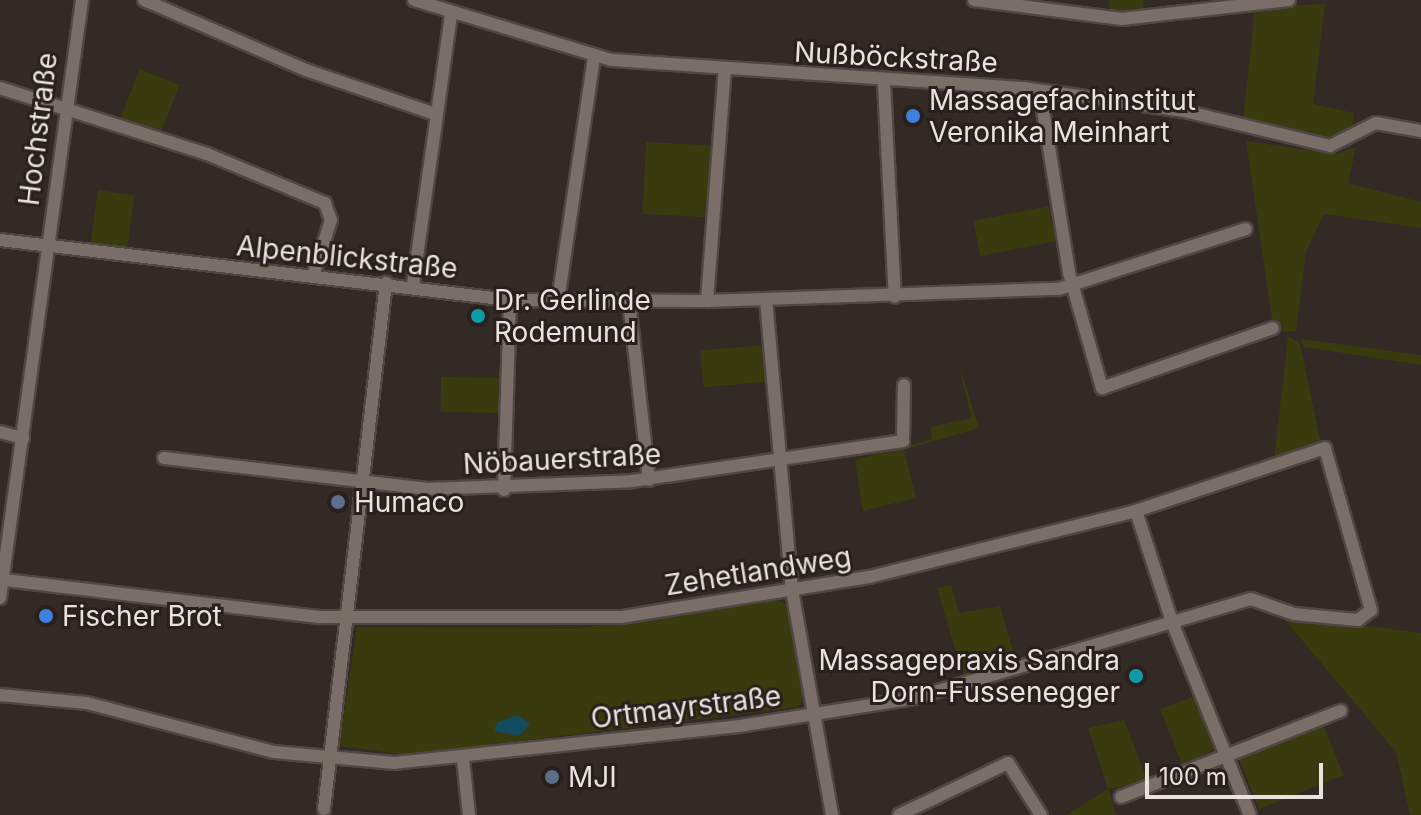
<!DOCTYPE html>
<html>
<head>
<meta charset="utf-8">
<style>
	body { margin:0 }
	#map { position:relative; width:1421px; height:815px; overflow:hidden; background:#332925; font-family:Inter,sans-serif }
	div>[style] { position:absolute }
	.green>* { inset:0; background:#393a0e; transform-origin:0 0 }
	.water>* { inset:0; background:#114c60 }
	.roads { filter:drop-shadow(2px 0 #504744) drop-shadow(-2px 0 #504744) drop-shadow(0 2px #504744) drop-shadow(0 -2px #504744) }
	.minor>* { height:12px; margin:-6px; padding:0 6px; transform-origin:6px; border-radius:6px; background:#7a6e69 }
	.dots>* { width:22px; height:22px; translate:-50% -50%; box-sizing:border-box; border:4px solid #291f1c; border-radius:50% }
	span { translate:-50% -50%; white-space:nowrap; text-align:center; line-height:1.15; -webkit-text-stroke:6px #291f1c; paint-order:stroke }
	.street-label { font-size:28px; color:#e9e2df }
	.poi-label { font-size:28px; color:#e9e2df }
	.left { translate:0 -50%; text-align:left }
	.right { translate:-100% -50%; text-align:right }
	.scale { position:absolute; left:1145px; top:763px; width:178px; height:36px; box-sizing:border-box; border:4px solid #e9e2df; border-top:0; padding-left:10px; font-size:24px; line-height:28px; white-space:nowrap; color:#e9e2df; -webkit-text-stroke:6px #291f1c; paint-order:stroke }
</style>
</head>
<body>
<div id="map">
	<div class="green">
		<div style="clip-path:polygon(1110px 0,1144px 0,1143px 10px,1108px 13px)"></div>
		<div style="clip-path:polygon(1325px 4px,1313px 104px,1354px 113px,1352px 129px,1330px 141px,1243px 120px,1255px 7px)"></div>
		<div style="left:140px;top:69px;width:43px;height:55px;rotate:22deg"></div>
		<div style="clip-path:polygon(1246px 141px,1337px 154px,1356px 147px,1348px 183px,1421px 202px,1421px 228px,1324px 214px,1306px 252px,1296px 331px,1278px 332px,1272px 319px)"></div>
		<div style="left:646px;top:142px;width:66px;height:72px;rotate:3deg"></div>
		<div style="left:98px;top:190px;width:37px;height:59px;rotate:8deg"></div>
		<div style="left:1049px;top:206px;width:36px;height:77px;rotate:79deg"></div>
		<div style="clip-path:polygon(1288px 336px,1300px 343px,1321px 444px,1274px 460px)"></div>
		<div style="clip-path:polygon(1301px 339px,1421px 355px,1421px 365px,1304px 347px)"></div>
		<div style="left:763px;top:345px;width:37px;height:63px;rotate:85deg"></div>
		<div style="clip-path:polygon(959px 364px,979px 428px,904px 450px,916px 498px,863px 511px,855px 460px,932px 439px,930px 427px,971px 418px)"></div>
		<div style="left:441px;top:377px;width:61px;height:35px;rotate:1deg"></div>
		<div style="clip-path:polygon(951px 584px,959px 613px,1000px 606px,1016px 661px,963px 676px,937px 588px)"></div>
		<div style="clip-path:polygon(777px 600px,789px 606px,803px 699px,798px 707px,406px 755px,339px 746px,357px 627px,580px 628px)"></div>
		<div style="clip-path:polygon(1280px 614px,1421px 633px,1421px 815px,1410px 815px,1396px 752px)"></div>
		<div style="clip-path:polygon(1195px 696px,1214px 749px,1183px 767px,1160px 709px)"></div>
		<div style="clip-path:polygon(1124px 720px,1148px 782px,1109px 789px,1116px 815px,1066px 815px,1108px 789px,1088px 728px)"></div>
		<div style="left:1323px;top:724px;width:55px;height:91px;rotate:68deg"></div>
	</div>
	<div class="water">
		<div style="clip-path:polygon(518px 715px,530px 724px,519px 736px,494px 731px,498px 722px)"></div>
	</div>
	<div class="roads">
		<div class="minor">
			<div style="left:144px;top:0;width:176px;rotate:23.4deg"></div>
			<div style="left:306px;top:70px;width:136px;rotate:18.8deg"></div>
			<div style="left:414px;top:0;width:206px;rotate:16.9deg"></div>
			<div style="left:611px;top:60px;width:413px;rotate:3.9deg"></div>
			<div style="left:1023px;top:88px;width:163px;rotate:8.1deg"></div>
			<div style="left:1184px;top:111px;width:150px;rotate:13.5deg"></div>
			<div style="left:1330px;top:146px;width:51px;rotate:-26.6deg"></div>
			<div style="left:1376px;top:123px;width:46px;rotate:10.1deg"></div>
			<div style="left:974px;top:0;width:149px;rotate:7.3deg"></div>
			<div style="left:1122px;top:19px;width:168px;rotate:-6.5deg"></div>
			<div style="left:884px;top:83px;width:214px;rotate:87.1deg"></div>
			<div style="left:0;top:88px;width:217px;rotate:17.7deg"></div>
			<div style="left:207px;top:154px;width:128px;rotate:22.6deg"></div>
			<div style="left:325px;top:203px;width:18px;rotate:71deg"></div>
			<div style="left:331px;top:220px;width:59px;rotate:107.8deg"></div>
			<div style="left:1040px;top:91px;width:184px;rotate:80.9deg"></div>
			<div style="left:1069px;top:273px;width:120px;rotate:74deg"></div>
			<div style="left:1102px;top:388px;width:181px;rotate:-19.3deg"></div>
			<div style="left:0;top:240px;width:514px;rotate:6.71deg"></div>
			<div style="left:510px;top:300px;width:197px;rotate:0.3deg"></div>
			<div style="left:707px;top:301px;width:352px;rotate:-2deg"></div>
			<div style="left:1059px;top:289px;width:196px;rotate:-17.8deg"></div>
			<div style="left:413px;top:285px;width:273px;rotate:-82deg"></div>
			<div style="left:766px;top:300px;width:291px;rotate:84.9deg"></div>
			<div style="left:792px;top:590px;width:229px;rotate:79.9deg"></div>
			<div style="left:558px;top:301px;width:247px;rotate:-81.6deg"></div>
			<div style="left:629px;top:301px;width:180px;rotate:83.6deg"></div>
			<div style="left:707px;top:301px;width:233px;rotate:-85.6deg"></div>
			<div style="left:0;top:432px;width:24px;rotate:15deg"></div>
			<div style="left:164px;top:458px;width:266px;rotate:6.7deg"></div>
			<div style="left:428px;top:489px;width:204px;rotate:-2.2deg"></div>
			<div style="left:632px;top:481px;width:274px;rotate:-8.4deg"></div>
			<div style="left:903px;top:441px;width:56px;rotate:-89deg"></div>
			<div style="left:504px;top:490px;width:190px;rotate:-88.2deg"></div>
			<div style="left:1136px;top:511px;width:117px;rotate:72deg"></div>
			<div style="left:1172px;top:622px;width:208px;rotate:68deg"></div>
			<div style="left:0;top:598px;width:604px;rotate:-82.19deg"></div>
			<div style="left:0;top:695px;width:87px;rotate:5.3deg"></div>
			<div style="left:87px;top:703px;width:193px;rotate:14.7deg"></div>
			<div style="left:274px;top:752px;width:121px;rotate:5.2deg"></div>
			<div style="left:394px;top:763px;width:348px;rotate:-6.1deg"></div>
			<div style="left:740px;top:726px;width:176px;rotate:-9.1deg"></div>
			<div style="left:914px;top:698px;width:351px;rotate:-16.4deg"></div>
			<div style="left:1251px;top:599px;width:46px;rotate:19.2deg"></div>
			<div style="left:1294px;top:614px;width:64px;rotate:5.4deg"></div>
			<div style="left:1358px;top:620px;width:16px;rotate:-38deg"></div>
			<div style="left:1371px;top:610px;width:168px;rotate:-105.9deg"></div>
			<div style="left:1325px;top:448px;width:199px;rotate:161.6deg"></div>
			<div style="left:1136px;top:511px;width:275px;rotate:166.1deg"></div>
			<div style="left:869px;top:577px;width:250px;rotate:170.8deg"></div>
			<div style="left:622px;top:617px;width:303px;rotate:180deg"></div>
			<div style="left:319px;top:617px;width:317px;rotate:-173.3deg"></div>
			<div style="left:463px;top:759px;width:56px;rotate:83.9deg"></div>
			<div style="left:1121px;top:797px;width:236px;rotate:-21.4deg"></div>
			<div style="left:324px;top:809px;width:530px;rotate:-83.28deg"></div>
			<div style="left:899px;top:815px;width:121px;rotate:-25.5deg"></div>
			<div style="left:1008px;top:763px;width:62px;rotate:57.6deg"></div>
		</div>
	</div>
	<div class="dots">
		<div style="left:913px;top:116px;background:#3f7fe0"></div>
		<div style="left:478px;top:316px;background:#0f9aa8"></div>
		<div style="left:338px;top:502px;background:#5c6f8a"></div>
		<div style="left:46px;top:616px;background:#3f7fe0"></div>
		<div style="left:1136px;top:676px;background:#0f9aa8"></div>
		<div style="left:552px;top:777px;background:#5c6f8a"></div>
	</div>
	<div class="street-label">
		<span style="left:896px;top:57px;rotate:3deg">Nußböckstraße</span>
		<span style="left:38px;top:129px;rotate:-83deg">Hochstraße</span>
		<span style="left:347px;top:257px;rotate:6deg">Alpenblickstraße</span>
		<span style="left:562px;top:459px;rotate:-3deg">Nöbauerstraße</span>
		<span style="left:758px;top:571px;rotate:-9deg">Zehetlandweg</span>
		<span style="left:686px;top:707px;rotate:-7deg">Ortmayrstraße</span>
	</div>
	<div class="poi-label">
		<span class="left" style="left:929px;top:116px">Massagefachinstitut<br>Veronika Meinhart</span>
		<span class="left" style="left:494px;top:316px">Dr. Gerlinde<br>Rodemund</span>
		<span class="left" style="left:354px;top:502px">Humaco</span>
		<span class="left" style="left:62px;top:616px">Fischer Brot</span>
		<span class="right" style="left:1120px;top:676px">Massagepraxis Sandra<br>Dorn-Fussenegger</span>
		<span class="left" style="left:568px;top:777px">MJI</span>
	</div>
	<div class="scale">100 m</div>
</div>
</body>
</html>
